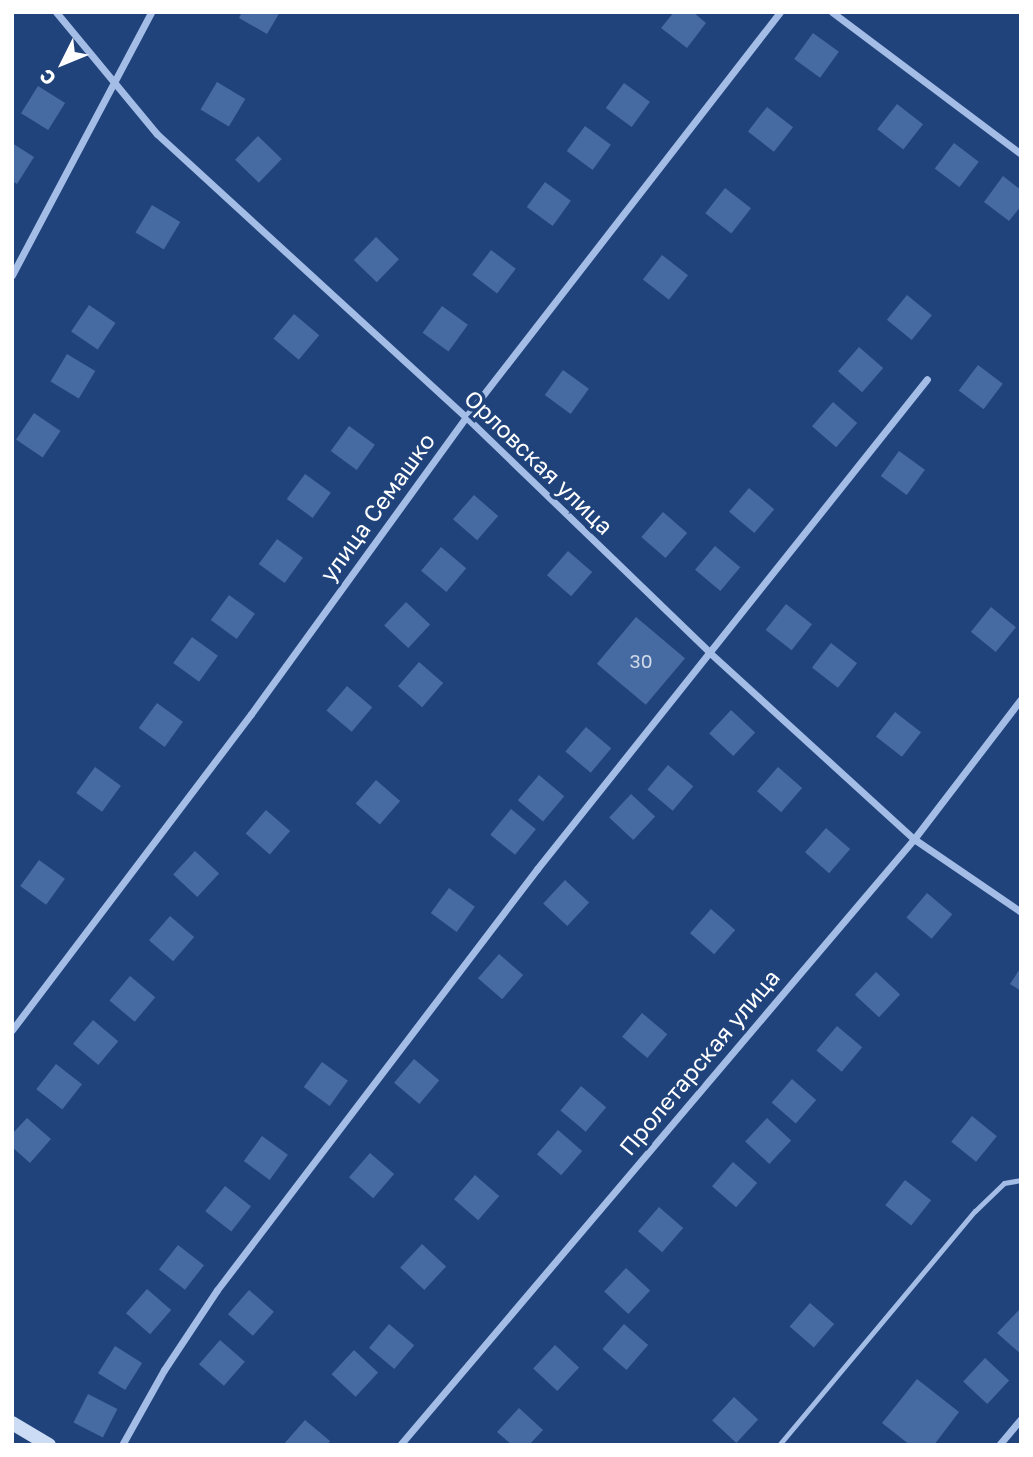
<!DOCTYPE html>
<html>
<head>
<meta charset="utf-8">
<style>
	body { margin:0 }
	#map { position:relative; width:1033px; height:1457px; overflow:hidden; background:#21437b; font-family:"Golos Text",sans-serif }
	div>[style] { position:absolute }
	.building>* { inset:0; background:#466aa2; transform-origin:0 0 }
	.lane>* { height:5px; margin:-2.5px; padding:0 2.5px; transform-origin:2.5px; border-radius:2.5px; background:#a4bde6 }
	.street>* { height:7px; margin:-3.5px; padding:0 3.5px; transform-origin:3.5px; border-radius:3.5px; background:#a4bde6 }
	.secondary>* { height:14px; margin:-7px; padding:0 7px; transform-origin:7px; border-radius:7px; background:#cddcf5 }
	span { translate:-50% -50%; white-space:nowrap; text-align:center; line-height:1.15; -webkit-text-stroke:7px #21437b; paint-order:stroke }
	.number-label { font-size:19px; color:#d1dae8 }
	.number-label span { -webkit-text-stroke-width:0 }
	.street-label { font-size:23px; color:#fff }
	.frame { position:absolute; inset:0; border:14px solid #fff; pointer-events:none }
	.north { position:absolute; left:28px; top:28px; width:70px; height:70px; -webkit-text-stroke:5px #21437b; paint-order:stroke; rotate:227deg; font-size:19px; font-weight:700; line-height:28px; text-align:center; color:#fff }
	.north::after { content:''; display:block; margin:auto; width:24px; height:32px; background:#fff; clip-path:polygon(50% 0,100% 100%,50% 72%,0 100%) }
</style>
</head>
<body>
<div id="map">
	<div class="building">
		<div style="clip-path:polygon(242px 12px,280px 12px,267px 34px,239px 18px)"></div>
		<div style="clip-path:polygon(674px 12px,693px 12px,706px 23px,687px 48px,661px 28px)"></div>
		<div style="left:813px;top:33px;width:32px;height:32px;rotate:36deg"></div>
		<div style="left:217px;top:82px;width:33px;height:32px;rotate:31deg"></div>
		<div style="left:624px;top:83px;width:32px;height:31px;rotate:36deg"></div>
		<div style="left:38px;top:86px;width:32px;height:32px;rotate:32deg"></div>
		<div style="left:897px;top:104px;width:33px;height:32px;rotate:38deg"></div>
		<div style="left:767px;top:107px;width:33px;height:31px;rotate:38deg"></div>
		<div style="left:585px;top:126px;width:32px;height:31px;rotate:36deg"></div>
		<div style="left:258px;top:136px;width:33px;height:33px;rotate:44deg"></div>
		<div style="clip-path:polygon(12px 143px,34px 157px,17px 184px,12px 181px)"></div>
		<div style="left:954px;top:143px;width:31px;height:32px;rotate:37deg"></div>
		<div style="clip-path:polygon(1003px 176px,1021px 190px,1021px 206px,1009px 221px,984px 202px)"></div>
		<div style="left:545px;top:182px;width:32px;height:31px;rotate:36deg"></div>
		<div style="left:725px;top:188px;width:33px;height:32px;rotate:38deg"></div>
		<div style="left:152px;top:205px;width:33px;height:32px;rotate:31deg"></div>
		<div style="left:376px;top:237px;width:32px;height:32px;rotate:44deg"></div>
		<div style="left:491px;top:250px;width:31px;height:31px;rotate:37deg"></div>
		<div style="left:662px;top:255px;width:33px;height:31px;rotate:38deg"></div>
		<div style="left:907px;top:295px;width:32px;height:32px;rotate:39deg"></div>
		<div style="left:89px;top:305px;width:32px;height:32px;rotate:34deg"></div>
		<div style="left:442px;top:306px;width:32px;height:33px;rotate:36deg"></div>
		<div style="left:294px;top:314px;width:33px;height:32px;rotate:40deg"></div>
		<div style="left:859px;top:347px;width:32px;height:32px;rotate:41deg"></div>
		<div style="left:67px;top:354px;width:33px;height:32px;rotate:31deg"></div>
		<div style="left:978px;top:365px;width:31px;height:32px;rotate:37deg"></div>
		<div style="left:563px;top:370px;width:32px;height:31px;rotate:36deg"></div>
		<div style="left:833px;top:402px;width:32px;height:32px;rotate:41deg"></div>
		<div style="left:34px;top:413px;width:32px;height:32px;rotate:34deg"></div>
		<div style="left:349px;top:426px;width:32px;height:31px;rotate:36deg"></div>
		<div style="left:899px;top:451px;width:32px;height:31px;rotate:36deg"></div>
		<div style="left:305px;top:474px;width:32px;height:31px;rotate:36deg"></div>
		<div style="left:749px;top:488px;width:33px;height:31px;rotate:40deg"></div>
		<div style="left:474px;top:495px;width:32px;height:32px;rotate:41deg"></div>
		<div style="left:663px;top:512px;width:32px;height:33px;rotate:41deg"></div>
		<div style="left:277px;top:539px;width:32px;height:31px;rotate:36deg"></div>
		<div style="left:715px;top:546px;width:33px;height:31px;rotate:40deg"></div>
		<div style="left:441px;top:547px;width:33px;height:31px;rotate:40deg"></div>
		<div style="left:568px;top:551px;width:32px;height:32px;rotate:41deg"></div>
		<div style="left:229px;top:595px;width:32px;height:31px;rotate:36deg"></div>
		<div style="left:406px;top:602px;width:33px;height:32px;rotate:43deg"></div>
		<div style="left:786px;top:604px;width:33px;height:33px;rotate:38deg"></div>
		<div style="left:991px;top:607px;width:32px;height:32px;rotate:39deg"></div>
		<div style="left:636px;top:617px;width:64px;height:61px;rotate:40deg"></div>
		<div style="left:192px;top:637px;width:32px;height:32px;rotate:36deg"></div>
		<div style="left:831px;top:643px;width:33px;height:31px;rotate:38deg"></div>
		<div style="left:419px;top:662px;width:32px;height:32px;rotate:41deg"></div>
		<div style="left:347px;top:686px;width:33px;height:32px;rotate:40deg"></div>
		<div style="left:157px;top:703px;width:32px;height:31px;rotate:36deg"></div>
		<div style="left:731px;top:710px;width:33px;height:32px;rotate:43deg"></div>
		<div style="left:895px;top:712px;width:33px;height:31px;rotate:38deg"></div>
		<div style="left:586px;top:727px;width:33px;height:32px;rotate:40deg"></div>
		<div style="left:668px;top:765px;width:33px;height:32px;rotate:40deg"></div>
		<div style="left:95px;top:767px;width:32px;height:32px;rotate:36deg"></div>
		<div style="left:778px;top:767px;width:32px;height:32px;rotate:41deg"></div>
		<div style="left:539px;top:775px;width:33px;height:33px;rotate:40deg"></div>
		<div style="left:376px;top:780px;width:32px;height:31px;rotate:41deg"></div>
		<div style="left:631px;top:794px;width:33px;height:32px;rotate:43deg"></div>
		<div style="left:511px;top:809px;width:32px;height:33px;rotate:39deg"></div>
		<div style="left:266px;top:810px;width:32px;height:31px;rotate:41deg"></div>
		<div style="left:826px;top:828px;width:32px;height:32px;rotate:41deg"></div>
		<div style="left:195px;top:851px;width:33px;height:32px;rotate:43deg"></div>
		<div style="left:39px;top:860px;width:32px;height:32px;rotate:36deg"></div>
		<div style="left:565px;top:880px;width:33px;height:32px;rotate:43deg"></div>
		<div style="left:449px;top:888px;width:32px;height:31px;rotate:36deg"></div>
		<div style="left:927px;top:893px;width:33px;height:32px;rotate:40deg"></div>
		<div style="left:711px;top:909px;width:32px;height:32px;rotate:41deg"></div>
		<div style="left:170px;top:916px;width:32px;height:32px;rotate:41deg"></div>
		<div style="left:499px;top:954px;width:32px;height:32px;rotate:41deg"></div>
		<div style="clip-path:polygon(1021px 967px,1021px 991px,1010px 984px)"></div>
		<div style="left:876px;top:972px;width:33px;height:31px;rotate:43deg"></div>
		<div style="left:130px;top:976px;width:33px;height:32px;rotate:40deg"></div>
		<div style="left:642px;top:1013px;width:33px;height:31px;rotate:40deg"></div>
		<div style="left:93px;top:1020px;width:33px;height:31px;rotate:40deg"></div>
		<div style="left:837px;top:1026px;width:33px;height:32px;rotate:40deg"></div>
		<div style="left:414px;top:1059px;width:33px;height:31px;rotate:40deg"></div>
		<div style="left:322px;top:1062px;width:32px;height:31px;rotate:36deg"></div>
		<div style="left:56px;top:1064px;width:33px;height:32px;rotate:38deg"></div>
		<div style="left:792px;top:1079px;width:32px;height:31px;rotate:41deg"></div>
		<div style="left:581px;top:1086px;width:33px;height:32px;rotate:40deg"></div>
		<div style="left:972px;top:1116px;width:32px;height:33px;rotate:39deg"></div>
		<div style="clip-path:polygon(27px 1118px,51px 1139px,30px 1163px,12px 1147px,12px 1134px)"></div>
		<div style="left:767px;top:1118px;width:33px;height:32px;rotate:43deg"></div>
		<div style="left:558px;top:1130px;width:32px;height:32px;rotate:41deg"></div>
		<div style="left:262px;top:1136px;width:32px;height:31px;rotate:36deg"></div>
		<div style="left:370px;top:1153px;width:32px;height:32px;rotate:41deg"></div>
		<div style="left:733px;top:1162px;width:32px;height:32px;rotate:41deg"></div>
		<div style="left:475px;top:1175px;width:32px;height:32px;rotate:41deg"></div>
		<div style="left:905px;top:1180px;width:33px;height:32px;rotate:38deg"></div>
		<div style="left:225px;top:1186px;width:33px;height:32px;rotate:38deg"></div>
		<div style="left:659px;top:1207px;width:32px;height:32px;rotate:41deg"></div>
		<div style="left:422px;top:1244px;width:33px;height:32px;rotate:43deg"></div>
		<div style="left:178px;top:1245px;width:33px;height:31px;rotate:38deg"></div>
		<div style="left:626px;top:1268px;width:33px;height:32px;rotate:43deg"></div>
		<div style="left:147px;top:1289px;width:32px;height:32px;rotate:41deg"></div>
		<div style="left:249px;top:1290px;width:33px;height:32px;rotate:41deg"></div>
		<div style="left:810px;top:1303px;width:32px;height:31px;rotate:41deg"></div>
		<div style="clip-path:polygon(1019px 1310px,1021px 1312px,1021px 1354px,997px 1333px)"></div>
		<div style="left:389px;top:1324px;width:33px;height:31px;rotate:40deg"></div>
		<div style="left:624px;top:1324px;width:32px;height:33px;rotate:41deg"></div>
		<div style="left:220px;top:1340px;width:33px;height:32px;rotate:41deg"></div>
		<div style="left:555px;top:1345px;width:33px;height:32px;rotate:43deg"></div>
		<div style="left:115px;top:1346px;width:32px;height:32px;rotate:32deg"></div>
		<div style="left:354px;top:1350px;width:33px;height:33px;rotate:43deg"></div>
		<div style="left:985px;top:1358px;width:33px;height:32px;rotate:43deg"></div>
		<div style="clip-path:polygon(917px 1379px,959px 1412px,934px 1445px,910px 1445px,882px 1423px)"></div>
		<div style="left:88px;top:1394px;width:33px;height:32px;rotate:27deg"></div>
		<div style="left:734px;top:1397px;width:33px;height:32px;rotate:43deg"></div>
		<div style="clip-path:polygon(519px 1408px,543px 1430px,529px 1445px,512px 1445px,497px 1432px)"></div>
		<div style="clip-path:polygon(305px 1420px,330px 1441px,327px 1445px,283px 1445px)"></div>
	</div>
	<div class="lane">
		<div style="left:779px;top:1445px;width:305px;rotate:-50.1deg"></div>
		<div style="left:975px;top:1211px;width:40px;rotate:-44deg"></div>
		<div style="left:1004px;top:1183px;width:17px;rotate:-10deg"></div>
	</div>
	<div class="street">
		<div style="left:56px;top:12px;width:158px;rotate:50.4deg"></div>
		<div style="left:157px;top:134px;width:419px;rotate:42.5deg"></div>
		<div style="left:466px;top:417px;width:338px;rotate:44deg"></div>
		<div style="left:709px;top:652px;width:277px;rotate:42.4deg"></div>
		<div style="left:914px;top:839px;width:130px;rotate:34.3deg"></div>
		<div style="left:832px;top:12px;width:236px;rotate:36.9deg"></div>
		<div style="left:12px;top:275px;width:297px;rotate:-62.1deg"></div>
		<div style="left:12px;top:1030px;width:396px;rotate:-52.9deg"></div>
		<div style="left:251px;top:714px;width:367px;rotate:-54.1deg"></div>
		<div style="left:466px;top:417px;width:512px;rotate:-52.21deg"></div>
		<div style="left:122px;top:1445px;width:86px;rotate:-60.8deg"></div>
		<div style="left:164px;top:1370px;width:96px;rotate:-56.5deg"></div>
		<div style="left:217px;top:1290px;width:529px;rotate:-52.76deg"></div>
		<div style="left:537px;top:869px;width:626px;rotate:-51.48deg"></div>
		<div style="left:400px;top:1445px;width:795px;rotate:-49.7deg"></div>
		<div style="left:914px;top:839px;width:176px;rotate:-52.6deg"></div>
		<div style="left:999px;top:1445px;width:34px;rotate:-50deg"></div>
	</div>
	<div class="secondary">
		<div style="left:12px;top:1423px;width:43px;rotate:30.7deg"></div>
	</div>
	<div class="number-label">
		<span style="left:641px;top:661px">30</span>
	</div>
	<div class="street-label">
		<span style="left:539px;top:462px;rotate:44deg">Орловская улица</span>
		<span style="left:377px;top:507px;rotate:-54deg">улица Семашко</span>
		<span style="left:699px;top:1062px;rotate:-50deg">Пролетарская улица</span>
	</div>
	<div class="frame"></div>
	<div class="north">С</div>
</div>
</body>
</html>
